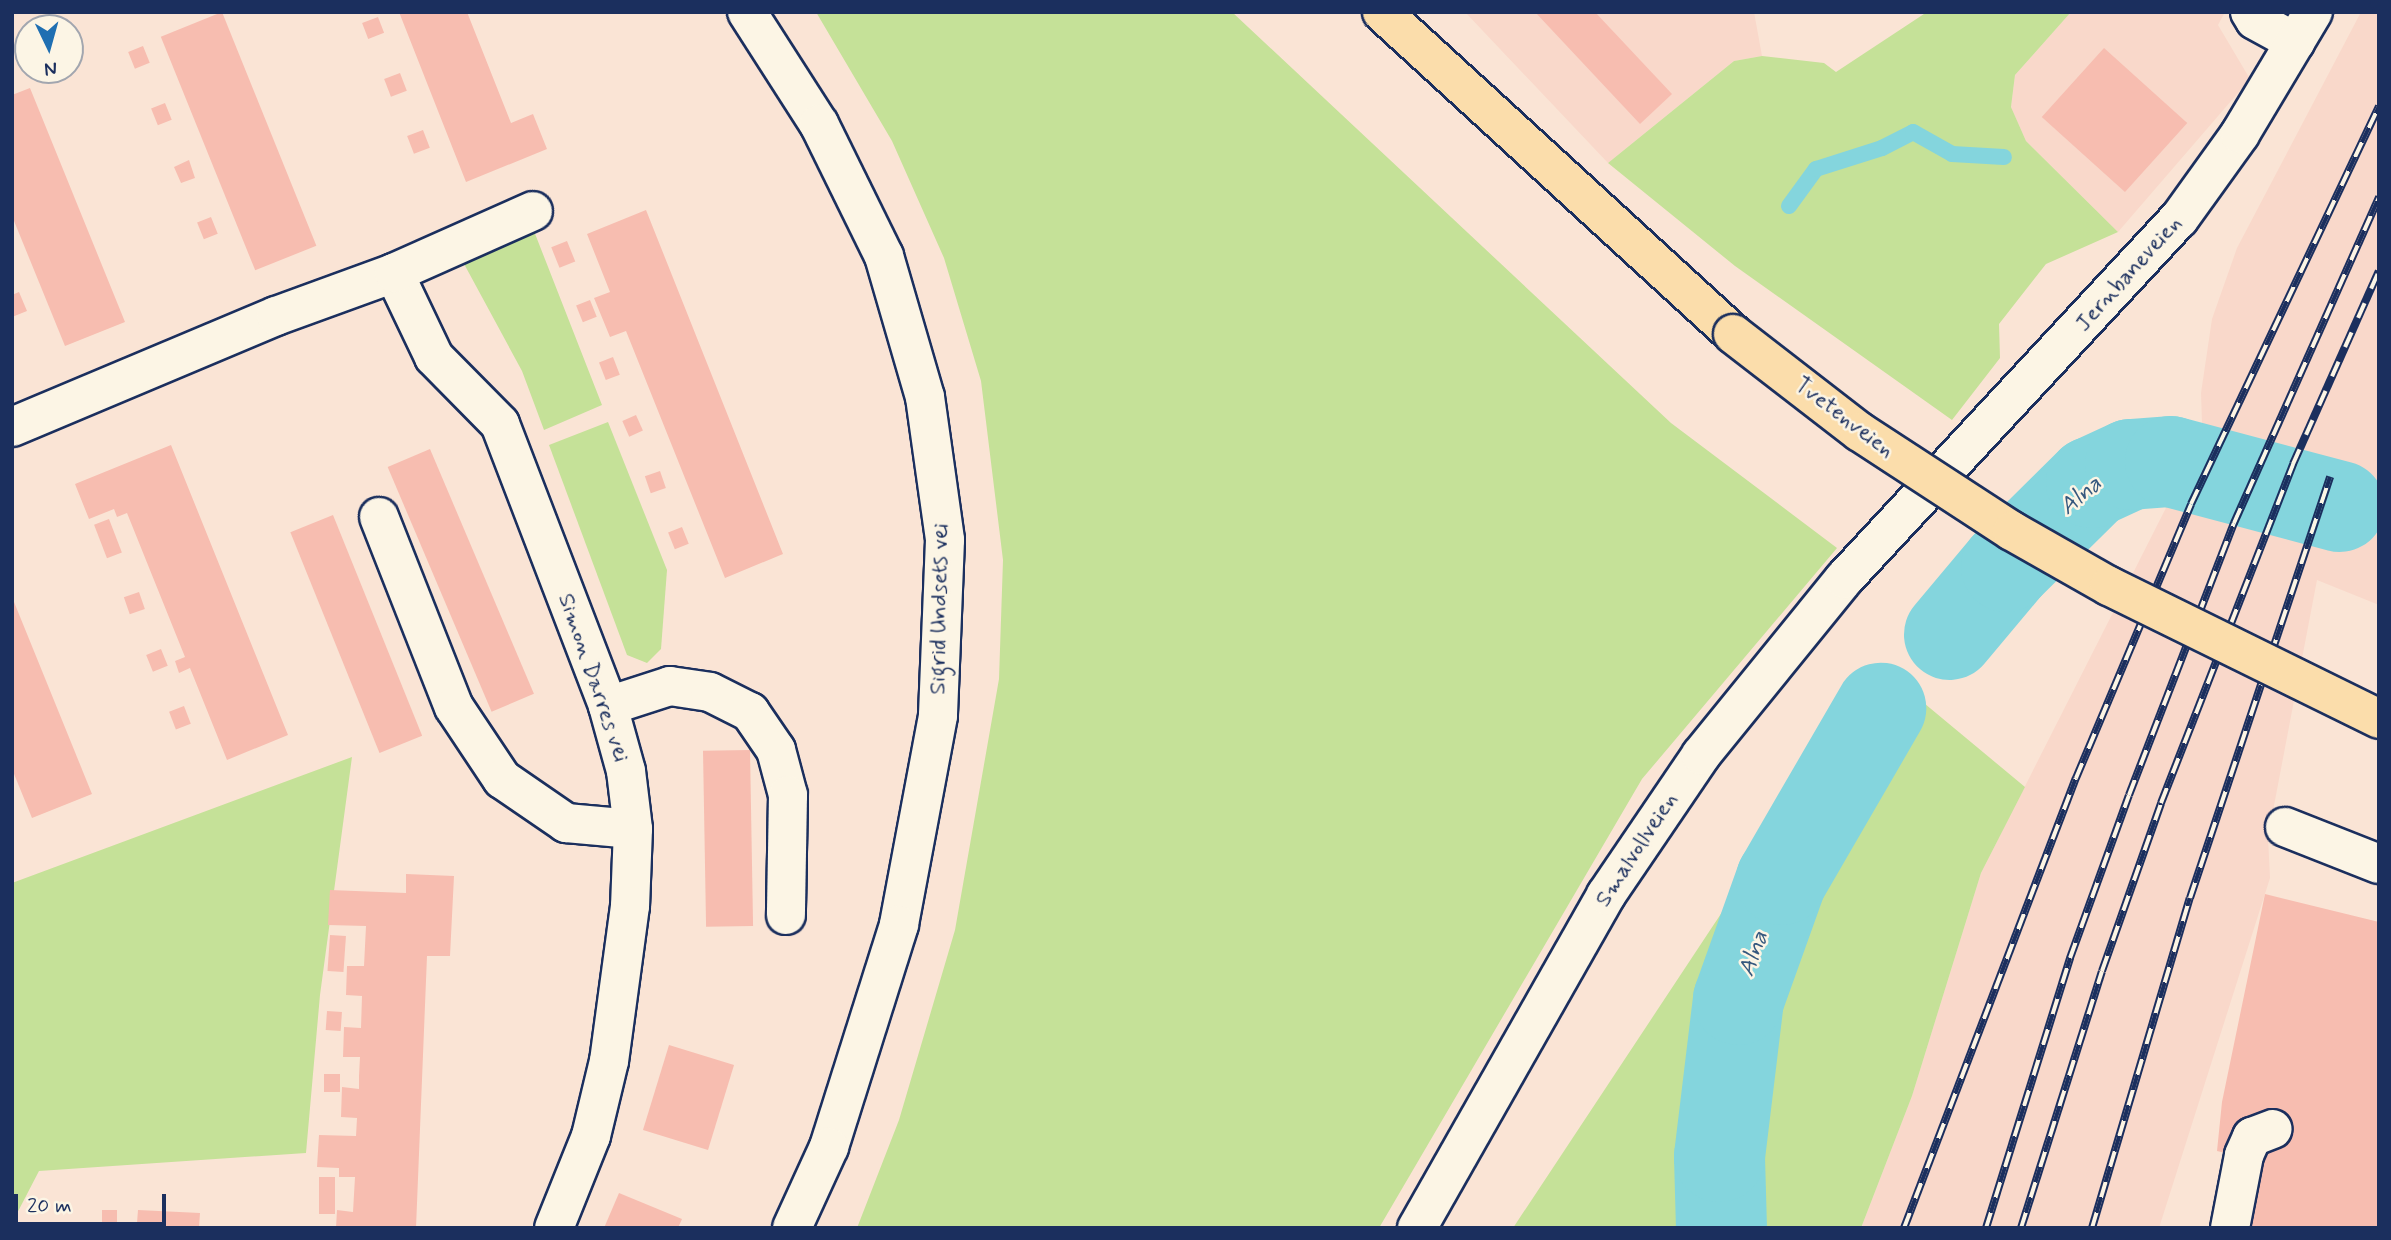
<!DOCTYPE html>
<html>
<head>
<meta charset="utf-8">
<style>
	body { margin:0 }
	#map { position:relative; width:2391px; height:1240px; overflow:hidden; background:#fae4d5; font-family:Mynerve,sans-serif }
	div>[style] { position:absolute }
	.built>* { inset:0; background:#f9d8ca }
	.green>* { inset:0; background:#c5e198 }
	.stream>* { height:16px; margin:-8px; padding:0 8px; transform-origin:8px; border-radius:8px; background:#84d5dd }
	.river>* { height:91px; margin:-45.5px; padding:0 45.5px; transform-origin:45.5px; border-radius:45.5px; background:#84d5dd }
	.building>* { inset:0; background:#f7bdb0; transform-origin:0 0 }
	.roads { filter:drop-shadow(2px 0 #1b2f5e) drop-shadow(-2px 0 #1b2f5e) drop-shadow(0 2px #1b2f5e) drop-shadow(0 -2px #1b2f5e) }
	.minor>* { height:38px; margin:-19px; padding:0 19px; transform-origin:19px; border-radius:19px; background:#fcf5e5 }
	.major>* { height:38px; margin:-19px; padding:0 19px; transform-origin:19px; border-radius:19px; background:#fbddab }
	.rail>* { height:8px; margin-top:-4px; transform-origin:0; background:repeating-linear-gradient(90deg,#fcf5e5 0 16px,#1b2f5e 0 32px); box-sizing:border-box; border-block:2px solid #1b2f5e }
	.bridges { filter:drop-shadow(2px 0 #1b2f5e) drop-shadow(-2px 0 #1b2f5e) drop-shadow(0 2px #1b2f5e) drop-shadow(0 -2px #1b2f5e) }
	.major-bridge>* { height:38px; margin:-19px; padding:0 19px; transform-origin:19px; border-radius:19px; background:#fbddab }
	span { translate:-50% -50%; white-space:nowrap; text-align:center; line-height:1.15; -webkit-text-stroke:5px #fcf5e5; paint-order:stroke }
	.street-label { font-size:23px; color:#1b2f5e }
	.water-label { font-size:24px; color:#35587e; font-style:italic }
	.frame { position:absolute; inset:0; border:14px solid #1b2f5e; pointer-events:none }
	.north { position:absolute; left:14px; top:14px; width:70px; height:70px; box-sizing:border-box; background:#fcf5e5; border:2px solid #a2a6af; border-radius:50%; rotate:175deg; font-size:19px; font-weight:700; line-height:28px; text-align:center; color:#1b2f5e }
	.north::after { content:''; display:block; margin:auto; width:24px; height:32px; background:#1f6fb2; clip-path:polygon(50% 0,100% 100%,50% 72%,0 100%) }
	.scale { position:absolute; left:14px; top:1194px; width:152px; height:32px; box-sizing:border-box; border:4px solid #1b2f5e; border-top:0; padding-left:9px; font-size:21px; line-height:24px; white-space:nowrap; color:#1b2f5e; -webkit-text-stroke:5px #fcf5e5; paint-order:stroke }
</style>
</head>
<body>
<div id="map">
	<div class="built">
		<div style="clip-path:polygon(1465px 12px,1754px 12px,1762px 56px,1734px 61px,1608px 163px)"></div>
		<div style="clip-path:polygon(2071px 12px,2225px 12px,2218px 25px,2250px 79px,2118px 232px,2026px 141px,2011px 107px,2015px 75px)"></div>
		<div style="clip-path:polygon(2361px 12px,2379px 12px,2379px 605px,2317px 580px,2268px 837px,2270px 878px,2159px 1228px,1861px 1228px,1912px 1096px,1981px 873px,2172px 496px,2202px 423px,2201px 393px,2212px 319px,2237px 248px)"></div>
	</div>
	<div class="green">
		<div style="clip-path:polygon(816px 12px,1232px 12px,1671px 423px,1837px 548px,1642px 779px,1379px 1228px,857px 1228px,899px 1120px,955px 930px,999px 679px,1003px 560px,981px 381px,944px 258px,892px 141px)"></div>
		<div style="clip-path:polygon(1927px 12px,2071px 12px,2015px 75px,2011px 107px,2026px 141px,2118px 232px,2046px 264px,1999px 324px,2000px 358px,1952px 420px,1735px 266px,1608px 163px,1734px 61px,1762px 56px,1824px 63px,1836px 72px)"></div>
		<div style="clip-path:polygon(532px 226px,602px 405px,544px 430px,522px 371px,463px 262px)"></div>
		<div style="clip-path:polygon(608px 422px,667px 570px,661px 649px,647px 663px,627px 655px,549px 445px)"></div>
		<div style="clip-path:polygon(1883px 669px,2025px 787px,1981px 873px,1912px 1096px,1861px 1228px,1513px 1228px)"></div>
		<div style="clip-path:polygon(352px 757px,320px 995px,306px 1153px,39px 1171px,12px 1223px,12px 883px)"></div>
	</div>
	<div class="stream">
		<div style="left:1789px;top:206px;width:46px;rotate:-53.9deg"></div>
		<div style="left:1816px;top:169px;width:69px;rotate:-17.7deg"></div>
		<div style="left:1882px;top:148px;width:35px;rotate:-27deg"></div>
		<div style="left:1913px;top:132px;width:45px;rotate:29.4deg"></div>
		<div style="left:1952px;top:154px;width:52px;rotate:3.3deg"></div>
	</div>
	<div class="river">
		<div style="left:1949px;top:634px;width:89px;rotate:-50deg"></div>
		<div style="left:2006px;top:566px;width:120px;rotate:-44.7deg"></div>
		<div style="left:2091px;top:482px;width:43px;rotate:-24.8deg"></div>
		<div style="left:2130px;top:464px;width:40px;rotate:-4.3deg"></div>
		<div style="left:2170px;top:461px;width:175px;rotate:14.9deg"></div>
		<div style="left:1721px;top:1228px;width:72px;rotate:-91.6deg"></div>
		<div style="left:1719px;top:1156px;width:158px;rotate:-83.1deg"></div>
		<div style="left:1738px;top:999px;width:127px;rotate:-70.3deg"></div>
		<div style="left:1781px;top:879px;width:198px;rotate:-59.9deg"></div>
	</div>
	<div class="building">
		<div style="left:222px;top:12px;width:252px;height:66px;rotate:68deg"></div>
		<div style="clip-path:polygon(399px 12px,467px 12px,511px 123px,533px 114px,547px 149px,466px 182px)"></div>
		<div style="clip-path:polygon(1535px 12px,1595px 12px,1672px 94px,1640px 124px)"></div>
		<div style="left:378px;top:17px;width:17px;height:17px;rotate:69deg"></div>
		<div style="left:143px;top:46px;width:18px;height:16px;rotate:68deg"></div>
		<div style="left:2104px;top:48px;width:112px;height:93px;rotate:42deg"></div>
		<div style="left:400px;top:73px;width:19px;height:17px;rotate:69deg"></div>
		<div style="clip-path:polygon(30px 88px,125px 322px,65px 346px,12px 216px,12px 95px)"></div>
		<div style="left:165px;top:103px;width:18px;height:15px;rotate:68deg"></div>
		<div style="left:423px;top:130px;width:19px;height:17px;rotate:69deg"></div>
		<div style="clip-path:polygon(189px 160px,195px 178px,181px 183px,174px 167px)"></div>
		<div style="clip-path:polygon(646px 210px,783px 554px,725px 578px,626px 331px,610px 337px,594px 298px,610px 292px,587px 234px)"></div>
		<div style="left:211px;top:217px;width:18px;height:15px;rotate:68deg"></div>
		<div style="left:567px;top:241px;width:22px;height:17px;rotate:68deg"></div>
		<div style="clip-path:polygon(19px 292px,27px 311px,12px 317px,12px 295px)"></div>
		<div style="left:590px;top:300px;width:18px;height:15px;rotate:68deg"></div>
		<div style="left:613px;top:357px;width:19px;height:15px;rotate:69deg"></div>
		<div style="left:636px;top:415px;width:17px;height:15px;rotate:66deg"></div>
		<div style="clip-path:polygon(171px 445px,288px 735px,227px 760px,190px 668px,179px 673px,175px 661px,185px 657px,127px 513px,117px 517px,114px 509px,89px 519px,75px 484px)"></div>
		<div style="left:430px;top:449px;width:266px;height:46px;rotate:67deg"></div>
		<div style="left:660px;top:471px;width:18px;height:16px;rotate:71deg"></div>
		<div style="left:333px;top:515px;width:238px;height:46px;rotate:68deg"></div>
		<div style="left:109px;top:519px;width:36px;height:16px;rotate:69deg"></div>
		<div style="left:682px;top:527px;width:18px;height:15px;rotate:68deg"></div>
		<div style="left:139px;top:592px;width:18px;height:16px;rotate:71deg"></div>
		<div style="clip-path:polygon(12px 597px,92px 794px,32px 818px,12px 769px)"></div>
		<div style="left:161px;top:649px;width:18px;height:16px;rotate:68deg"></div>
		<div style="left:184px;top:706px;width:19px;height:16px;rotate:69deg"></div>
		<div style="left:750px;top:750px;width:176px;height:47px;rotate:89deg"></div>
		<div style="clip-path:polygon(406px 874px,454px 876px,450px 956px,427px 956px,416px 1228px,336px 1228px,337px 1210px,353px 1212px,355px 1177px,339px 1177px,339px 1168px,317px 1167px,319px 1135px,356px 1136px,357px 1118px,341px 1117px,342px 1087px,359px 1089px,359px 1076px,360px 1057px,343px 1057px,344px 1027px,361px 1028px,362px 996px,346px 995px,347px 966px,364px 966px,366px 926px,328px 925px,330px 890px,406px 893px)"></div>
		<div style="clip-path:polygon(2265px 894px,2379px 922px,2379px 1228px,2248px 1228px,2264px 1162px,2217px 1151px,2222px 1102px)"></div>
		<div style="left:330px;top:935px;width:16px;height:36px;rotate:4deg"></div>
		<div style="left:327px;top:1011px;width:15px;height:19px;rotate:4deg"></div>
		<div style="left:669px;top:1045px;width:68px;height:89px;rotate:17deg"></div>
		<div style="left:324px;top:1074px;width:16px;height:18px"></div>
		<div style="left:319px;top:1177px;width:16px;height:37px"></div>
		<div style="clip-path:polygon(619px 1193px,682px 1219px,678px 1228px,604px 1228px)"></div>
		<div style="left:102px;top:1210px;width:15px;height:18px"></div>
		<div style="clip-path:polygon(138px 1210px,200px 1213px,199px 1228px,121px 1228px,121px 1222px,137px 1223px)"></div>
	</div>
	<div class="roads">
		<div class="minor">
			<div style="left:747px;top:12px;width:133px;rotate:57.3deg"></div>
			<div style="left:819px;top:124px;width:147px;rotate:63.8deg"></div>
			<div style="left:884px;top:256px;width:147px;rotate:73.8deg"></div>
			<div style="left:925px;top:397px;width:144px;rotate:82deg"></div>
			<div style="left:945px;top:540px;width:176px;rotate:92.3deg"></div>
			<div style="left:938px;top:716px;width:213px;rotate:100.6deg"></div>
			<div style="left:899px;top:925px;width:233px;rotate:107.5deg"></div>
			<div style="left:829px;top:1147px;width:89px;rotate:114.6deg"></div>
			<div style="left:2250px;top:12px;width:9px;rotate:58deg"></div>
			<div style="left:2255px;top:20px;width:46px;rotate:28.8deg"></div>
			<div style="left:394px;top:273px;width:93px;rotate:64.5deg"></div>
			<div style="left:434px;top:357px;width:94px;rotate:45.4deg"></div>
			<div style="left:500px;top:424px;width:302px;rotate:69deg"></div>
			<div style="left:608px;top:706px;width:67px;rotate:74.5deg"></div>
			<div style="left:626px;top:771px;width:58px;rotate:83.1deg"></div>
			<div style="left:633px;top:829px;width:77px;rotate:92.2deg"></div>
			<div style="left:630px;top:906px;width:156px;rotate:97.7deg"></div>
			<div style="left:609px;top:1061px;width:77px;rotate:103.5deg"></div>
			<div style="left:591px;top:1136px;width:99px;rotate:111.9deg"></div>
			<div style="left:12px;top:427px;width:286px;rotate:-22.8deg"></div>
			<div style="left:276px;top:316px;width:126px;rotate:-20deg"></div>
			<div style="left:394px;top:273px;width:152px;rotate:-24deg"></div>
			<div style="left:379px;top:517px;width:204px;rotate:68.5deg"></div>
			<div style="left:454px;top:707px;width:87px;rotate:56.3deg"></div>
			<div style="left:502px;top:779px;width:78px;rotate:34.5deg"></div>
			<div style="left:566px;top:823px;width:67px;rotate:5.1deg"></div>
			<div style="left:608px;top:706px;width:65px;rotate:-17.9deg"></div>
			<div style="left:670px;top:686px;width:40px;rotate:8.5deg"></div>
			<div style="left:710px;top:692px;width:45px;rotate:26.6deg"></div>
			<div style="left:750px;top:712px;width:46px;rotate:55.6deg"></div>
			<div style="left:776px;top:750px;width:47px;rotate:75.1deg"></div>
			<div style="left:788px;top:795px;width:120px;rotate:91deg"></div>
			<div style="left:2285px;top:827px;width:101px;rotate:21.5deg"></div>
			<div style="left:1417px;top:1228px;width:383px;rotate:-60.4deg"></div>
			<div style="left:1606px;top:895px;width:169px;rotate:-55.8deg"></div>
			<div style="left:1701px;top:755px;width:227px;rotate:-50.9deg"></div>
			<div style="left:1844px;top:579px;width:492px;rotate:-47.1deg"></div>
			<div style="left:2179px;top:219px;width:105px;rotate:-54.3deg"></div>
			<div style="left:2240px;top:134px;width:142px;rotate:-59.1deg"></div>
			<div style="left:2230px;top:1228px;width:74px;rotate:-79.1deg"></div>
			<div style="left:2244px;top:1155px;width:20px;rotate:-66deg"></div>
			<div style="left:2252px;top:1137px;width:22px;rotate:-21deg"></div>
		</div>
		<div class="major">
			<div style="left:1382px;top:12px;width:476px;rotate:42.5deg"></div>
		</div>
	</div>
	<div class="rail">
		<div style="left:1904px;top:1228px;width:482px;rotate:-69.1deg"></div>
		<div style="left:2076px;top:778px;width:297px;rotate:-67.2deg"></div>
		<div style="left:2191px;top:504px;width:440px;rotate:-64.7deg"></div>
		<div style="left:1986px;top:1228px;width:283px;rotate:-72.7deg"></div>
		<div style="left:2070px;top:958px;width:173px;rotate:-70.1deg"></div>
		<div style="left:2129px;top:795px;width:292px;rotate:-68.9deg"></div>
		<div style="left:2234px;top:523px;width:357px;rotate:-66deg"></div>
		<div style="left:2021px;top:1228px;width:269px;rotate:-72.5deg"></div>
		<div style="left:2102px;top:971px;width:178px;rotate:-70.6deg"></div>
		<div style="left:2161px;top:803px;width:364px;rotate:-68.7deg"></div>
		<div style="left:2293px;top:464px;width:211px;rotate:-66deg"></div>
		<div style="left:2092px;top:1228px;width:344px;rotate:-73.5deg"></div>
		<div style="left:2190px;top:898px;width:444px;rotate:-71.6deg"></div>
	</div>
	<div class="bridges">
		<div class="major-bridge">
			<div style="left:1733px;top:334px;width:160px;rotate:37.7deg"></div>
			<div style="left:1860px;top:432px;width:181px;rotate:33.1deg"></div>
			<div style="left:2012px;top:531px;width:112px;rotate:29.6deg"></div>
			<div style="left:2109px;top:586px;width:301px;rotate:26.2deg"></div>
		</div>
	</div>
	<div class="street-label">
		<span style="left:2129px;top:274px;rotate:-48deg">Jernbaneveien</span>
		<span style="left:1844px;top:418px;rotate:37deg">Tvetenveien</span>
		<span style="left:940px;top:609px;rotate:-89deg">Sigrid Undsets vei</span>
		<span style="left:593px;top:678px;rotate:71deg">Simon Darres vei</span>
		<span style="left:1637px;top:850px;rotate:-57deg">Smalvollveien</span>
	</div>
	<div class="water-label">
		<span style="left:2081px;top:496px;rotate:-40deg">Alna</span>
		<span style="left:1754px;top:954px;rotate:-70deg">Alna</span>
	</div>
	<div class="frame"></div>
	<div class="north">N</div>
	<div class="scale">20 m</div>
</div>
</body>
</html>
